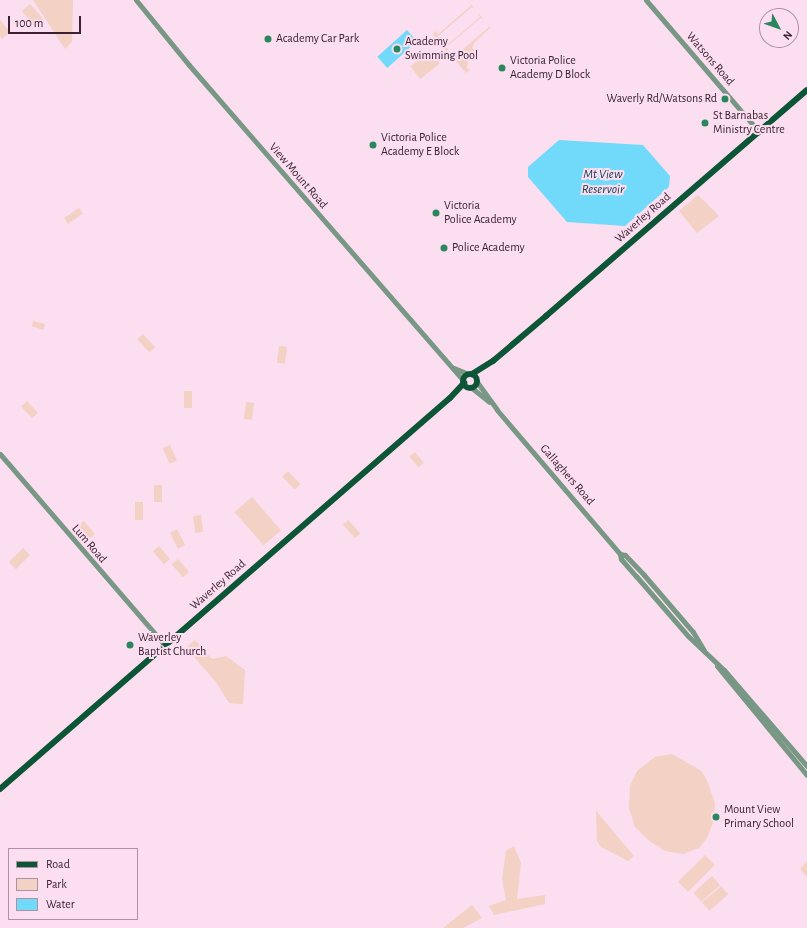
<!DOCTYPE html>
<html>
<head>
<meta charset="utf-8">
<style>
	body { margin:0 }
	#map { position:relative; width:807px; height:928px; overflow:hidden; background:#fbdef0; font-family:"Alegreya Sans",sans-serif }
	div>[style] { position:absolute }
	.green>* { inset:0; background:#f3d1c5; transform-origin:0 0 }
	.water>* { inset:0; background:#71dafa; transform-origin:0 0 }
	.minor>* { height:5px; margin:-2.5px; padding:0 2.5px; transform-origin:2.5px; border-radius:2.5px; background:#789785 }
	.major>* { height:6px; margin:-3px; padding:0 3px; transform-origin:3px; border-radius:3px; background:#0d5537 }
	.major>.ring { margin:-3px; padding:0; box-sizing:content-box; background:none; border:6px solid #0d5537; border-radius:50% }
	.dots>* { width:11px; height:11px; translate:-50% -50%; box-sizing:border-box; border:2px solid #fbdef0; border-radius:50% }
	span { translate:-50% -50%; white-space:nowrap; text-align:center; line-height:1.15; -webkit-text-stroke:4px #fbdef0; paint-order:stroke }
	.poi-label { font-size:12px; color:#3a2032 }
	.left { translate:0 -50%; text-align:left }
	.right { translate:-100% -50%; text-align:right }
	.street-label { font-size:12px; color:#3a2032 }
	.water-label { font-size:13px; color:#0a3c49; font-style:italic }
	.legend { position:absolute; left:8px; top:848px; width:130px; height:72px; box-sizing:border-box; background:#fbdef0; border:1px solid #ae92a4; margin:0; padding:5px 7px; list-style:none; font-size:12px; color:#3a2032 }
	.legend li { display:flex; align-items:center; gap:8px; height:20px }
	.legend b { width:20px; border:1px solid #ae92a4 }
	.north { position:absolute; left:759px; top:8px; width:40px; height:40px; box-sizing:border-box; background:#fbdef0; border:1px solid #ae92a4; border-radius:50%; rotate:131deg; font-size:11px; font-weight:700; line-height:16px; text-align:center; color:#3a2032 }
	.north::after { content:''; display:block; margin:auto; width:14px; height:18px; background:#2a865d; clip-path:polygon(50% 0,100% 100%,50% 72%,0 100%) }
	.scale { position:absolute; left:8px; top:16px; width:73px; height:18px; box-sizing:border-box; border:2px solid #3a2032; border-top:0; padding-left:5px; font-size:12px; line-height:14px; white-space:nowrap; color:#3a2032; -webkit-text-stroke:3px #fbdef0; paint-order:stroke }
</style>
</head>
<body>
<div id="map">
	<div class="green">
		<div style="clip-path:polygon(33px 0,73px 0,72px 42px,65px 49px)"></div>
		<div style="clip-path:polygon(469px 2px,475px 9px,472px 7px,438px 36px,441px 41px,438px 41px,433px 34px,435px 31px,438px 34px,467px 9px,471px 6px)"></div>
		<div style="left:30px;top:4px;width:20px;height:11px;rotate:49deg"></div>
		<div style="clip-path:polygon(478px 13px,484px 20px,481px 18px,446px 47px,449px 50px,446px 51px,442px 44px,444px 42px,447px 45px,455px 38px,480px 17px)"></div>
		<div style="clip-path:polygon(0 20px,10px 32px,2px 39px,0 36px)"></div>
		<div style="clip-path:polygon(487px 24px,494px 31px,490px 28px,474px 43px,472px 48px,475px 50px,470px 52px,467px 68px,470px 70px,466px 73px,451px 55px,453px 53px,456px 55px,489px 27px)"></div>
		<div style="left:430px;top:51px;width:16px;height:25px;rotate:52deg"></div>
		<div style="clip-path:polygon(698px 195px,719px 216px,697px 233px,679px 211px)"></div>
		<div style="left:79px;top:208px;width:7px;height:18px;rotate:56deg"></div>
		<div style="clip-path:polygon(33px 321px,45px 324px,43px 330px,32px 326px)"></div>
		<div style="left:143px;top:334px;width:18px;height:8px;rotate:47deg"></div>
		<div style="left:279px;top:346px;width:8px;height:17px;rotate:7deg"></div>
		<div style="left:184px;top:391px;width:8px;height:17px"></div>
		<div style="left:27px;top:401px;width:16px;height:8px;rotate:47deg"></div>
		<div style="left:246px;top:402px;width:8px;height:17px;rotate:7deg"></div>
		<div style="left:170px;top:445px;width:17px;height:8px;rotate:66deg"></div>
		<div style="left:415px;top:452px;width:14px;height:7px;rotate:51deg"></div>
		<div style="left:288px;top:471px;width:18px;height:8px;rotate:47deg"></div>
		<div style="left:154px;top:485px;width:8px;height:17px"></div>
		<div style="left:252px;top:497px;width:44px;height:23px;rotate:49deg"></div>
		<div style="left:135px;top:502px;width:8px;height:18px"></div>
		<div style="left:201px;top:515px;width:17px;height:8px;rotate:83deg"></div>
		<div style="left:348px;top:520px;width:18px;height:7px;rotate:47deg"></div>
		<div style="left:84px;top:521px;width:17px;height:8px;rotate:50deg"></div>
		<div style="left:177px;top:529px;width:18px;height:8px;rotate:63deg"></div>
		<div style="left:159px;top:546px;width:17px;height:8px;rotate:50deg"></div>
		<div style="left:23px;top:548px;width:10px;height:20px;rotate:45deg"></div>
		<div style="left:178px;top:559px;width:17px;height:8px;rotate:50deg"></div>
		<div style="clip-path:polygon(195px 640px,212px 659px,226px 656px,245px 670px,243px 704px,229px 703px,216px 682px,186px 648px)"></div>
		<div style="clip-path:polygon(672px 754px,700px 770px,706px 778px,715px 803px,714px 820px,707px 838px,699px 848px,683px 854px,665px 851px,648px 840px,635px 827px,629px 808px,630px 786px,637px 771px,655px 757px)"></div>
		<div style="clip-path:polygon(596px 811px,634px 856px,628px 861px,601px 847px,597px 841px)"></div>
		<div style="clip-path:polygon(514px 846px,521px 863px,517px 899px,545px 895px,545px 904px,494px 915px,489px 906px,506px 900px,502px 879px,506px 851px)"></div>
		<div style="left:705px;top:855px;width:14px;height:38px;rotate:45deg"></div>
		<div style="clip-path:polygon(807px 861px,807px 877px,800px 869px)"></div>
		<div style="left:712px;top:876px;width:12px;height:25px;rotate:48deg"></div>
		<div style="left:721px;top:886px;width:11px;height:25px;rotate:49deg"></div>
		<div style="clip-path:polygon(472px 905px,482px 918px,463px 928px,443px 928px)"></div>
	</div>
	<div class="water">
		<div style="left:407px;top:30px;width:15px;height:40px;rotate:48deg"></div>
		<div style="clip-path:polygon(559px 140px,643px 145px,670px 176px,669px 187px,625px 226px,567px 222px,528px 177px,528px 167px)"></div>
	</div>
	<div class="minor">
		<div style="left:136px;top:0;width:84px;rotate:50.8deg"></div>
		<div style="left:189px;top:65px;width:417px;rotate:49deg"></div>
		<div style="left:646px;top:0;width:174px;rotate:49.4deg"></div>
		<div style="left:454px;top:368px;width:15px;rotate:23deg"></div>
		<div style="left:477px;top:382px;width:34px;rotate:54deg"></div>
		<div style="left:497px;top:410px;width:189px;rotate:49.5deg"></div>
		<div style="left:620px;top:554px;width:5px;rotate:79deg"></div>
		<div style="left:621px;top:559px;width:23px;rotate:49deg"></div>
		<div style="left:636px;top:576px;width:79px;rotate:49.1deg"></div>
		<div style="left:688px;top:636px;width:50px;rotate:43.4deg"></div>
		<div style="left:724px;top:670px;width:127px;rotate:49.2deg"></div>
		<div style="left:472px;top:388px;width:22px;rotate:39deg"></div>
		<div style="left:0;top:454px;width:252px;rotate:49.2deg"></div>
		<div style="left:620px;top:554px;width:5px;rotate:11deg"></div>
		<div style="left:625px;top:555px;width:28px;rotate:46deg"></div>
		<div style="left:644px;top:575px;width:75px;rotate:49.3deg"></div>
		<div style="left:693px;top:632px;width:21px;rotate:59deg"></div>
		<div style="left:717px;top:666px;width:141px;rotate:50.5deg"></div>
	</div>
	<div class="major">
		<div style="left:472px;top:374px;width:25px;rotate:-32deg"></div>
		<div style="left:493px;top:361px;width:70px;rotate:-40.3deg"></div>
		<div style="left:546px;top:316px;width:345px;rotate:-40.9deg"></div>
		<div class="ring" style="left:463px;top:374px;width:8px;height:8px"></div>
		<div style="left:0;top:789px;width:596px;rotate:-40.99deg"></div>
		<div style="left:450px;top:398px;width:21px;rotate:-47deg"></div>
	</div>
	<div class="dots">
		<div style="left:268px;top:39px;background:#2a865d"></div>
		<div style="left:397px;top:49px;background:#2a865d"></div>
		<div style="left:502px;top:68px;background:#2a865d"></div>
		<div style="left:725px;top:99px;background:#2a865d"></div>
		<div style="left:705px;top:123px;background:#2a865d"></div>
		<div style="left:373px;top:145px;background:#2a865d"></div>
		<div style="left:436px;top:213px;background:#2a865d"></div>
		<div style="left:444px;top:248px;background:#2a865d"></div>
		<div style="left:130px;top:645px;background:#2a865d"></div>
		<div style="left:716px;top:817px;background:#2a865d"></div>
	</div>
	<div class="poi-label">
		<span class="left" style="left:276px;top:39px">Academy Car Park</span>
		<span class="left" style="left:405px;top:49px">Academy<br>Swimming Pool</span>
		<span class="left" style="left:510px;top:68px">Victoria Police<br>Academy D Block</span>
		<span class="right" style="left:717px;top:99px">Waverly Rd/Watsons Rd</span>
		<span class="left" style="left:713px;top:123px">St Barnabas<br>Ministry Centre</span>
		<span class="left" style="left:381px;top:145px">Victoria Police<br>Academy E Block</span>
		<span class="left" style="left:444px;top:213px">Victoria<br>Police Academy</span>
		<span class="left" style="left:452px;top:248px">Police Academy</span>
		<span class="left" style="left:138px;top:645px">Waverley<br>Baptist Church</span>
		<span class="left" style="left:724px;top:817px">Mount View<br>Primary School</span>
	</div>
	<div class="street-label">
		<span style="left:710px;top:59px;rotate:49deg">Watsons Road</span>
		<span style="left:298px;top:176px;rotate:49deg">View Mount Road</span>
		<span style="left:643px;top:218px;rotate:-41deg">Waverley Road</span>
		<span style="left:567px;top:475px;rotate:49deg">Gallaghers Road</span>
		<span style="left:89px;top:544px;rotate:49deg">Lum Road</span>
		<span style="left:218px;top:585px;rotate:-41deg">Waverley Road</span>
	</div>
	<div class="water-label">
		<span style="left:603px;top:183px">Mt View<br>Reservoir</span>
	</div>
	<ul class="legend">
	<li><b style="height:5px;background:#0d5537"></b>Road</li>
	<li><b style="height:11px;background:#f3d1c5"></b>Park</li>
	<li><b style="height:11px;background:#71dafa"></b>Water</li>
	</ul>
	<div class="north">N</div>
	<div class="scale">100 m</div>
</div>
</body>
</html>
